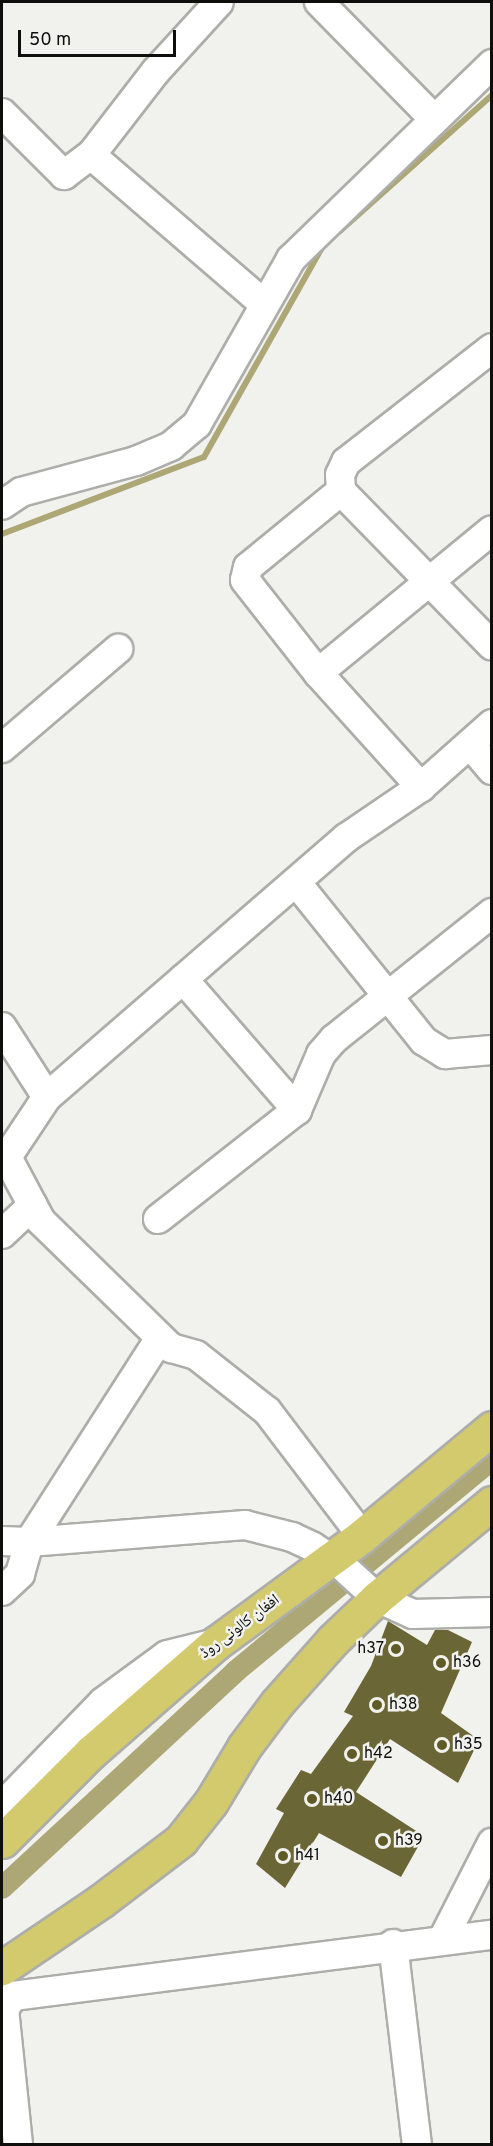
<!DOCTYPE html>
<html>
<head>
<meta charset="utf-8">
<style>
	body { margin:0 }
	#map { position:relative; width:493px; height:2146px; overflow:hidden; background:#f1f1ed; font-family:Overpass,"Noto Naskh Arabic",sans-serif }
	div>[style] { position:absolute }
	.stream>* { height:6px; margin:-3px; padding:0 3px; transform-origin:3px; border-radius:3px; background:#aca774 }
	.canal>* { height:22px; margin:-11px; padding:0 11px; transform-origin:11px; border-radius:11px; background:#aca774 }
	.building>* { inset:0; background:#6b6635 }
	.roads { filter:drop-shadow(2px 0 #adada9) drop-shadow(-2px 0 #adada9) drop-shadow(0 2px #adada9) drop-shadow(0 -2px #adada9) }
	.minor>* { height:28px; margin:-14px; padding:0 14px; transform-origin:14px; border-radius:14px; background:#fff }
	.major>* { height:33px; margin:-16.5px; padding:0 16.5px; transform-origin:16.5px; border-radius:16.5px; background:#d2ca6d }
	.dots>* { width:16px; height:16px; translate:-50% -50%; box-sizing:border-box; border:3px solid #f1f1ed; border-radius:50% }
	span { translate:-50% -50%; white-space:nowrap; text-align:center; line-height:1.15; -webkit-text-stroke:5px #f1f1ed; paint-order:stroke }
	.street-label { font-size:16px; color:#0e0e0d }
	.poi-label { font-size:16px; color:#0e0e0d }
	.right { translate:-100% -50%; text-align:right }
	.left { translate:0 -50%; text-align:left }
	.frame { position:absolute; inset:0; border:3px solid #0e0e0d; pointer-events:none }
	.scale { position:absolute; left:18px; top:30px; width:158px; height:27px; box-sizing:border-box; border:3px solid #0e0e0d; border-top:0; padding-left:8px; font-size:18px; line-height:21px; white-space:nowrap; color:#0e0e0d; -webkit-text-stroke:4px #f1f1ed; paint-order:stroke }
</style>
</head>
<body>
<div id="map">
	<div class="stream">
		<div style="left:340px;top:231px;width:204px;rotate:-41.8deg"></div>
		<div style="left:2px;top:534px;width:216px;rotate:-20.9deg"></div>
		<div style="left:204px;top:457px;width:242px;rotate:-60.6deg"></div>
	</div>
	<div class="canal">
		<div style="left:2px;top:1888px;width:319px;rotate:-42.8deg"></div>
		<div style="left:236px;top:1671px;width:332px;rotate:-39.6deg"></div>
	</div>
	<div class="building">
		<div style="clip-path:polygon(388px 1621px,427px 1645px,435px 1630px,448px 1630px,472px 1642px,441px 1713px,479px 1740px,458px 1783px,390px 1739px,356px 1792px,424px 1836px,401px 1877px,319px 1833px,285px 1888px,256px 1864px,284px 1813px,276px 1809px,301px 1770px,311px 1774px,353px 1716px,344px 1712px,371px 1666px)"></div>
	</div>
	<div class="roads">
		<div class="minor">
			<div style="left:319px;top:2px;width:165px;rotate:45.5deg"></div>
			<div style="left:2px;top:113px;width:88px;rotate:45deg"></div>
			<div style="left:64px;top:175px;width:34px;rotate:-37deg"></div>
			<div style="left:91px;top:155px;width:227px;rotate:40.7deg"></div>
			<div style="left:91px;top:155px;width:106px;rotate:-52.3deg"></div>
			<div style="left:156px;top:71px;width:93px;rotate:-47.6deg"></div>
			<div style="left:492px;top:348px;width:185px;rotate:142deg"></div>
			<div style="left:346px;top:462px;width:14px;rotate:115deg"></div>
			<div style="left:340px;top:475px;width:16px;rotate:86deg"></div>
			<div style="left:341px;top:491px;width:216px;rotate:45.7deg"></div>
			<div style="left:341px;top:491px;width:120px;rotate:140.7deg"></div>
			<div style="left:248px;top:567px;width:13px;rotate:103deg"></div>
			<div style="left:245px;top:580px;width:118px;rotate:51.9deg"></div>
			<div style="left:318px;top:673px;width:154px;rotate:47.9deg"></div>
			<div style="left:2px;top:505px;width:23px;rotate:-34deg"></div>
			<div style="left:21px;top:492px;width:119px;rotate:-15.1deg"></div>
			<div style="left:136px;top:461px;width:38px;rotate:-23deg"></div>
			<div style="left:171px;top:446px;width:34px;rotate:-40deg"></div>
			<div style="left:197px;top:424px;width:190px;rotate:-60.3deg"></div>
			<div style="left:291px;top:259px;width:280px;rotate:-44.1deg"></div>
			<div style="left:318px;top:673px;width:225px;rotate:-39.4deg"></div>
			<div style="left:470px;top:744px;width:34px;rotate:50deg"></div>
			<div style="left:2px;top:748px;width:153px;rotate:-40.5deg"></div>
			<div style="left:296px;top:882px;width:204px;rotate:51.2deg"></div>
			<div style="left:424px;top:1041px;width:25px;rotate:32deg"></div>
			<div style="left:445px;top:1054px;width:47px;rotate:-4.9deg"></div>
			<div style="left:183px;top:979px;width:174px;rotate:49deg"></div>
			<div style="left:2px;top:1027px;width:83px;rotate:57.3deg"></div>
			<div style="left:158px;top:1219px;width:177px;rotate:-38.1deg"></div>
			<div style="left:297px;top:1110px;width:61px;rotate:-66.8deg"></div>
			<div style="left:321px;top:1054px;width:20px;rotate:-49deg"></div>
			<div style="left:334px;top:1039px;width:202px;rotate:-38.6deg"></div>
			<div style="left:2px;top:1234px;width:42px;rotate:-43.1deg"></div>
			<div style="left:362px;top:1536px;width:157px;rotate:-127.2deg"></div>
			<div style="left:267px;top:1411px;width:90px;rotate:-141.7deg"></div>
			<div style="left:196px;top:1355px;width:26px;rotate:-164deg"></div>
			<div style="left:171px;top:1348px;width:182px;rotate:-135.7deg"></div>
			<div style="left:41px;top:1221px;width:72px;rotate:-118deg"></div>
			<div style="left:7px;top:1157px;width:72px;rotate:-56.3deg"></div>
			<div style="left:47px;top:1097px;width:396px;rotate:-40.9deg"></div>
			<div style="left:346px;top:838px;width:91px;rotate:-34.2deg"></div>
			<div style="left:421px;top:787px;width:95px;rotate:-41.6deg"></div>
			<div style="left:2px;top:1541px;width:27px;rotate:2deg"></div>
			<div style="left:29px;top:1542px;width:217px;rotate:-4.5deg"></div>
			<div style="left:245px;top:1525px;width:49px;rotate:14.3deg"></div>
			<div style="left:292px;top:1537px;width:23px;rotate:25deg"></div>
			<div style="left:313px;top:1547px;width:35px;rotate:33deg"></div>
			<div style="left:342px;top:1566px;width:47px;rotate:42.4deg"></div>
			<div style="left:377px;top:1598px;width:39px;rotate:24deg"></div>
			<div style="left:413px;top:1614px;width:79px;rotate:-1.5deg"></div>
			<div style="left:2px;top:1591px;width:25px;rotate:-43deg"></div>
			<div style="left:20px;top:1574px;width:33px;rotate:-74deg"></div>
			<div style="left:29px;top:1542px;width:242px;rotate:-57.3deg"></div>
			<div style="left:2px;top:1806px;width:145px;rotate:-45.8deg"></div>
			<div style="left:103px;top:1702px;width:79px;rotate:-36.3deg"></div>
			<div style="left:167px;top:1655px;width:50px;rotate:-13.8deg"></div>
			<div style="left:443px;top:1939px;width:108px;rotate:-63deg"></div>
			<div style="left:393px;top:1944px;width:201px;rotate:83.2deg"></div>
			<div style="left:18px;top:2144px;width:136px;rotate:-95.9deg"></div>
			<div style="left:4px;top:2009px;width:16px;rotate:-55deg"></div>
			<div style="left:13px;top:1996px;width:483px;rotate:-7.3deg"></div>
		</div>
		<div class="major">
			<div style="left:2px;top:1841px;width:126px;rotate:-45deg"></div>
			<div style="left:91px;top:1752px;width:166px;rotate:-41.1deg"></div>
			<div style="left:216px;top:1643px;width:181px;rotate:-36.2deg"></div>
			<div style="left:362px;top:1536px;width:169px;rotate:-39.7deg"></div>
			<div style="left:2px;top:1968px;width:120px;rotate:-34.1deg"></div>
			<div style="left:101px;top:1901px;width:101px;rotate:-37.3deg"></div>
			<div style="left:181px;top:1840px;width:48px;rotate:-51.7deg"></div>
			<div style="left:211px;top:1802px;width:64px;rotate:-59deg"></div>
			<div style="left:244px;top:1747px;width:55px;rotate:-53.1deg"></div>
			<div style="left:277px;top:1703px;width:84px;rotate:-48.4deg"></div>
			<div style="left:333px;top:1640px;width:61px;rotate:-43.7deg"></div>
			<div style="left:377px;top:1598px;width:149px;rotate:-39.6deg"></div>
		</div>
	</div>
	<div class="dots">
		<div style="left:396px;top:1649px;background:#605a27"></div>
		<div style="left:441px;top:1663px;background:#605a27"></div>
		<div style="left:377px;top:1705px;background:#605a27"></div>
		<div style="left:442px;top:1745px;background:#605a27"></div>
		<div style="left:352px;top:1754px;background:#605a27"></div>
		<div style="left:312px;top:1799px;background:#605a27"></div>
		<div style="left:383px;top:1841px;background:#605a27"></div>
		<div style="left:283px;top:1856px;background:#605a27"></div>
	</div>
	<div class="street-label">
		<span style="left:240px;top:1627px;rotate:-37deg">افغان کالونی روڈ</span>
	</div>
	<div class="poi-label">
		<span class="right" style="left:384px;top:1649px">h37</span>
		<span class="left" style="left:453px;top:1663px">h36</span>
		<span class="left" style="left:389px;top:1705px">h38</span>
		<span class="left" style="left:454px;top:1745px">h35</span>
		<span class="left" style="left:364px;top:1754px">h42</span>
		<span class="left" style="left:324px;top:1799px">h40</span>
		<span class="left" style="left:395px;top:1841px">h39</span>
		<span class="left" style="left:295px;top:1856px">h41</span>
	</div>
	<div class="frame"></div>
	<div class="scale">50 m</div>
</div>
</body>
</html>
